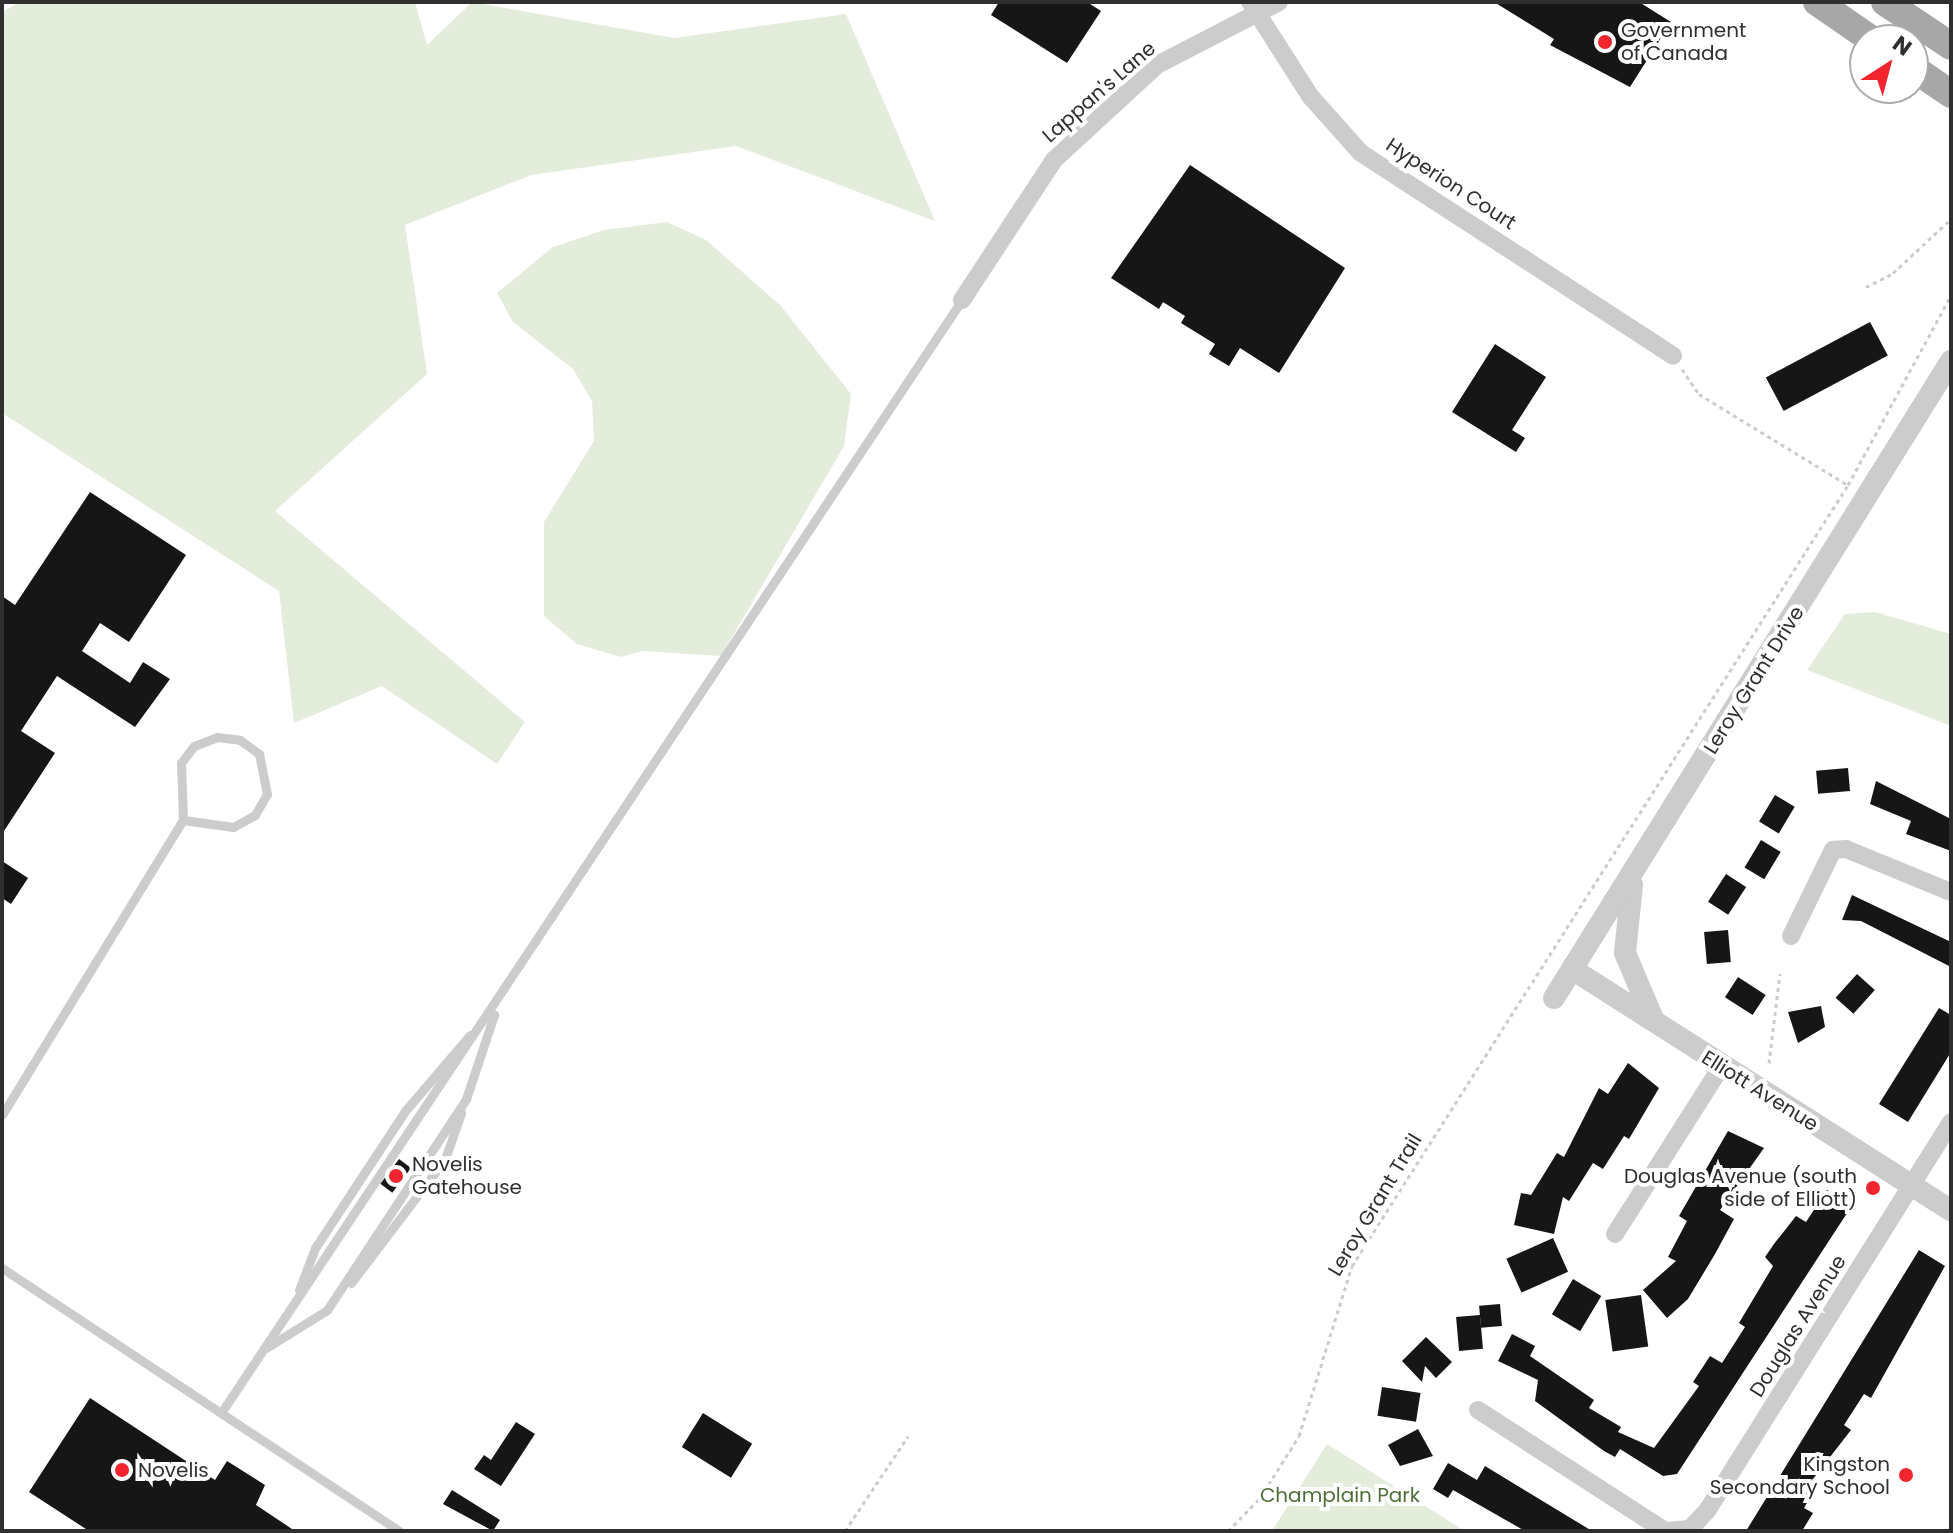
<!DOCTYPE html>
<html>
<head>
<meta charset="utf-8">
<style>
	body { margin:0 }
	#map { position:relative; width:1953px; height:1533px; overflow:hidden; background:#fff; font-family:Poppins,sans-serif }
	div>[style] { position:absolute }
	.green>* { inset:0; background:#e4eddb }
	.building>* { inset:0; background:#161616; transform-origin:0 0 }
	.path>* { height:3px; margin-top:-1.5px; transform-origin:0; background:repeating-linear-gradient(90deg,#ccc 0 4px,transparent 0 8px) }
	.service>* { height:9px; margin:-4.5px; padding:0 4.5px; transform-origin:4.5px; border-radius:4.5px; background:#ccc }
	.minor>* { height:18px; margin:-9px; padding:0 9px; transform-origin:9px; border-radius:9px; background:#ccc }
	.tertiary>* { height:22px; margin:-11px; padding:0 11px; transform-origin:11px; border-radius:11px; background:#ccc }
	.primary>* { height:28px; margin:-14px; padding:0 14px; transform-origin:14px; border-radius:14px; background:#a7a7a7 }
	.dots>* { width:22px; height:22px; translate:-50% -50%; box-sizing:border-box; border:4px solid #fff; border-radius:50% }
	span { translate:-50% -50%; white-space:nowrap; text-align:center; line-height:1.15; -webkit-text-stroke:8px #fff; paint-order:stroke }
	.poi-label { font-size:20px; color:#2f2f2f }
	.left { translate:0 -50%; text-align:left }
	.right { translate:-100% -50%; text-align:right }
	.street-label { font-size:20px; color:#2f2f2f }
	.park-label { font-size:20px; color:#506e38 }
	.frame { position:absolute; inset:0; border:4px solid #2f2f2f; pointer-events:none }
	.north { position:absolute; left:1849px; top:24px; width:80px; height:80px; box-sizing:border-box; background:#fff; border:2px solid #acacac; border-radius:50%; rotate:36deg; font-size:22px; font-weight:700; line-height:32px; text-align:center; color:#2f2f2f }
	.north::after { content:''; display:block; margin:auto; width:28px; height:36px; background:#f2242e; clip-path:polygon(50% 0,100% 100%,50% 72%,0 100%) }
</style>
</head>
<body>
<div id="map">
	<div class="green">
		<div style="clip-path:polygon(20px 2px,415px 2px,427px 45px,472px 2px,674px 38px,846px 14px,935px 221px,736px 146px,531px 175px,405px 225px,427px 374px,275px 511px,525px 722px,497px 764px,382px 686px,294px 723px,279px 591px,2px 413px,2px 12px)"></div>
		<div style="clip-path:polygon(667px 222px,706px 240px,780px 305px,851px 394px,844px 446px,721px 656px,642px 651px,621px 657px,577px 644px,544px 616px,544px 522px,594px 441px,592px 401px,573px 369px,513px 322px,497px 293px,553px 247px,604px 230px)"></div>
		<div style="clip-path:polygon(1875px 612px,1951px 634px,1951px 726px,1807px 670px,1845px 614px)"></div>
		<div style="clip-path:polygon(1327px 1444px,1465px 1531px,1272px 1531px)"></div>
	</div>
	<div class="building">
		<div style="clip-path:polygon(999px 2px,1087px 2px,1101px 11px,1067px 63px,991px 15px)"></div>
		<div style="clip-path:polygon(1494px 2px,1639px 2px,1671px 22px,1630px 87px,1550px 45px,1554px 39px)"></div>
		<div style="clip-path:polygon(1190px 165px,1345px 268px,1279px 373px,1240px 348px,1229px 366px,1209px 354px,1215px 344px,1181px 323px,1185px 316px,1163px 302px,1159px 309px,1111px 278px)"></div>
		<div style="left:1870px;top:322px;width:38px;height:118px;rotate:62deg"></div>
		<div style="clip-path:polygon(1495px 344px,1546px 377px,1512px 430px,1525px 438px,1516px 452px,1452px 412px)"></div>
		<div style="clip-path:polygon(90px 492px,186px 555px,129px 642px,100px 623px,82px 651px,130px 683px,143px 662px,170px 679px,135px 727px,57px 676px,21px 731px,55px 753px,2px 834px,2px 596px,15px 605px)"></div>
		<div style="left:1848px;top:768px;width:23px;height:32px;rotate:85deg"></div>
		<div style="clip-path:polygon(1876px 781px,1951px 819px,1951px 851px,1906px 834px,1911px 821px,1870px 804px)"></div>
		<div style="left:1775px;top:795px;width:23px;height:31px;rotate:31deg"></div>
		<div style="left:1761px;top:840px;width:23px;height:32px;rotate:31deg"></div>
		<div style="clip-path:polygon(2px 861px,28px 878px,11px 904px,2px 898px)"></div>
		<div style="left:1726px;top:874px;width:24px;height:33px;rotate:33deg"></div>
		<div style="clip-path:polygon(1852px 895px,1951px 942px,1951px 967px,1861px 921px,1842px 920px)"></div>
		<div style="left:1728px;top:930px;width:32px;height:24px;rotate:85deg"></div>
		<div style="left:1857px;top:974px;width:24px;height:32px;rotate:42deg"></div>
		<div style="left:1738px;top:977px;width:33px;height:24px;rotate:33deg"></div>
		<div style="clip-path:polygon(1821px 1006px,1825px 1027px,1798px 1043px,1788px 1012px)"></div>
		<div style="clip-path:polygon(1939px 1008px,1951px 1015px,1951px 1052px,1908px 1122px,1879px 1104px)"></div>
		<div style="clip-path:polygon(1628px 1063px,1659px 1088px,1629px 1139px,1624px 1136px,1603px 1169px,1593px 1163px,1569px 1201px,1563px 1197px,1554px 1234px,1514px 1225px,1521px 1193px,1531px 1195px,1557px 1153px,1564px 1157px,1599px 1088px,1608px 1094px)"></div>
		<div style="clip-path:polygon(1728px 1131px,1764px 1148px,1720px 1210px,1734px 1219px,1715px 1254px,1688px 1299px,1667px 1318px,1643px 1290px,1676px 1261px,1668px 1257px,1687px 1221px,1679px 1216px)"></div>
		<div style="left:399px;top:1159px;width:15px;height:31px;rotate:37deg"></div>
		<div style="clip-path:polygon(1827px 1190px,1851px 1207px,1677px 1474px,1663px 1476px,1620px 1449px,1615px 1457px,1604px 1451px,1535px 1401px,1538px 1380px,1498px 1361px,1512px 1334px,1535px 1346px,1530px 1356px,1594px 1400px,1589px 1408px,1621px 1427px,1618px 1432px,1654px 1448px,1699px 1386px,1693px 1382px,1710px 1356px,1722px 1363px,1745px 1327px,1739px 1323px,1773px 1266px,1765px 1257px,1774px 1244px,1796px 1216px,1806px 1222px)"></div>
		<div style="left:1553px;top:1238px;width:37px;height:51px;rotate:66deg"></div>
		<div style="clip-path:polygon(1919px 1250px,1945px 1266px,1871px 1398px,1864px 1394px,1844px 1425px,1851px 1430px,1813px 1479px,1819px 1483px,1804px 1508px,1813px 1513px,1802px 1531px,1746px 1531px)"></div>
		<div style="left:1573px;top:1279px;width:33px;height:41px;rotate:31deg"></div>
		<div style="left:1641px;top:1295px;width:52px;height:36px;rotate:82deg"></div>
		<div style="left:1500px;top:1304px;width:22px;height:21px;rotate:85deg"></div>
		<div style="left:1480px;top:1315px;width:34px;height:24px;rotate:85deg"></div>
		<div style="clip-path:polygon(1426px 1337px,1452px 1362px,1436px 1378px,1425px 1366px,1422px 1382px,1402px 1361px)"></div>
		<div style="left:1382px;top:1387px;width:39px;height:29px;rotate:9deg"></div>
		<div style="clip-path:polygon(90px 1398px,215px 1480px,227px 1461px,265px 1485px,256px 1505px,295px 1531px,89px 1531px,29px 1492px)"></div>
		<div style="left:703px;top:1413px;width:58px;height:40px;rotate:32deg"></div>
		<div style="clip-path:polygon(516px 1422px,535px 1434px,501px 1486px,474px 1469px,484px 1455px,491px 1460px)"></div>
		<div style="clip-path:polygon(1418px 1429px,1433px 1456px,1400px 1466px,1388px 1445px)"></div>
		<div style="clip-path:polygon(1448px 1463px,1477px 1480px,1485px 1466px,1592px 1531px,1525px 1531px,1453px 1490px,1448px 1498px,1433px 1489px)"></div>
		<div style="clip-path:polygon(452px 1490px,500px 1520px,493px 1531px,443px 1504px)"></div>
	</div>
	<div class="path">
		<div style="left:1866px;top:287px;width:30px;rotate:-27deg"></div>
		<div style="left:1893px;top:273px;width:79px;rotate:-43deg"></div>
		<div style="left:1682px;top:369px;width:30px;rotate:56deg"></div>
		<div style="left:1699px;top:394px;width:175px;rotate:31.4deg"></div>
		<div style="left:1769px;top:1063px;width:90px;rotate:-83deg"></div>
		<div style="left:845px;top:1531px;width:114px;rotate:-56.4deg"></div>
		<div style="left:1228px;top:1531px;width:46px;rotate:-45.9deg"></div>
		<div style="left:1260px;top:1498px;width:73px;rotate:-57.8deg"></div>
		<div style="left:1299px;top:1436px;width:178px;rotate:-72.7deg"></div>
		<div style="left:1352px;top:1266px;width:925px;rotate:-57.58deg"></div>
		<div style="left:1848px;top:485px;width:216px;rotate:-61.5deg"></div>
	</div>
	<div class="service">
		<div style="left:2px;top:1115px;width:346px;rotate:-58.5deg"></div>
		<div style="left:183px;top:820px;width:57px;rotate:-92deg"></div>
		<div style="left:181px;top:763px;width:21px;rotate:-53deg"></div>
		<div style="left:194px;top:746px;width:25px;rotate:-21deg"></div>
		<div style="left:217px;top:737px;width:23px;rotate:7deg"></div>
		<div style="left:240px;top:740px;width:24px;rotate:36deg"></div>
		<div style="left:259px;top:754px;width:41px;rotate:78.7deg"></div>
		<div style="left:267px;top:794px;width:24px;rotate:120deg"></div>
		<div style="left:255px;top:815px;width:25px;rotate:151deg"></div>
		<div style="left:233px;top:827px;width:50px;rotate:-172deg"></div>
		<div style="left:2px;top:1268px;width:476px;rotate:33.5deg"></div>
		<div style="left:351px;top:1283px;width:156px;rotate:-52.8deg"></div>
		<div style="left:445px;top:1159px;width:49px;rotate:-70.8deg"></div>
		<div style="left:299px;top:1290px;width:45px;rotate:-69.1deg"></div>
		<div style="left:315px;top:1248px;width:164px;rotate:-56.7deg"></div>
		<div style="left:405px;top:1111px;width:100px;rotate:-49.5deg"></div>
		<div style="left:266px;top:1348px;width:72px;rotate:-31.9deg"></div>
		<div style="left:327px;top:1310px;width:253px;rotate:-56.6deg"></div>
		<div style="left:466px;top:1099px;width:89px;rotate:-71.6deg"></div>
		<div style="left:223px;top:1410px;width:1333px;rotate:-56.35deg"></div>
	</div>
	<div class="minor">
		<div style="left:1250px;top:2px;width:112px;rotate:57.4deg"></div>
		<div style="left:1310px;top:96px;width:76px;rotate:48.2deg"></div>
		<div style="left:1361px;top:153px;width:372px;rotate:33deg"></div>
		<div style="left:962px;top:300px;width:168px;rotate:-56.7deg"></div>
		<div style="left:1054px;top:160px;width:140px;rotate:-42.7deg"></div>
		<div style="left:1157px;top:65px;width:137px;rotate:-27.3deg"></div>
		<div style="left:1791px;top:936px;width:96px;rotate:-64deg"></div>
		<div style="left:1833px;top:850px;width:13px;rotate:-4deg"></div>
		<div style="left:1846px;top:849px;width:113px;rotate:22.3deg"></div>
		<div style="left:1615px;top:1234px;width:198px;rotate:-57.6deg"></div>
		<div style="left:1478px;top:1410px;width:223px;rotate:32.9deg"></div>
		<div style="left:1667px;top:1531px;width:23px;rotate:-5deg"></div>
		<div style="left:1690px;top:1529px;width:25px;rotate:-47deg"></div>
		<div style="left:1707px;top:1511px;width:459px;rotate:-57.9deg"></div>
	</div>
	<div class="tertiary">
		<div style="left:1632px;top:885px;width:68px;rotate:95.9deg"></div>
		<div style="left:1625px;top:953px;width:72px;rotate:67deg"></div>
		<div style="left:1572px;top:969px;width:449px;rotate:32.5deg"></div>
		<div style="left:1554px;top:998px;width:751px;rotate:-58.07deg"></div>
	</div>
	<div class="primary">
		<div style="left:1817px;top:2px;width:67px;rotate:34.6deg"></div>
		<div style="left:1885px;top:2px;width:79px;rotate:33.7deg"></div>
		<div style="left:1913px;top:68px;width:46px;rotate:34.4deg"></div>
	</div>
	<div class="dots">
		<div style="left:1605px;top:42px;background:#f2242e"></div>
		<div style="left:396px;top:1176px;background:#f2242e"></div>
		<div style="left:1873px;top:1188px;background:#f2242e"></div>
		<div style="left:122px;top:1470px;background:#f2242e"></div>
		<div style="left:1906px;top:1475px;background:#f2242e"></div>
	</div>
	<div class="poi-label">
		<span class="left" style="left:1621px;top:42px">Government<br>of Canada</span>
		<span class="left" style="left:412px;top:1176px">Novelis<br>Gatehouse</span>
		<span class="right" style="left:1857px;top:1188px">Douglas Avenue (south<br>side of Elliott)</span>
		<span class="right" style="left:1890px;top:1476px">Kingston<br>Secondary School</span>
		<span class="left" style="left:138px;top:1470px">Novelis</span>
	</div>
	<div class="street-label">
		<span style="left:1099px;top:92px;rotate:-41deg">Lappan's Lane</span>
		<span style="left:1451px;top:184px;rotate:33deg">Hyperion Court</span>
		<span style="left:1754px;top:680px;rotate:-58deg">Leroy Grant Drive</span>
		<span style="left:1760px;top:1091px;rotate:32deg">Elliott Avenue</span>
		<span style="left:1375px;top:1205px;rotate:-59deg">Leroy Grant Trail</span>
		<span style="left:1798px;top:1326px;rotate:-58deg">Douglas Avenue</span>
	</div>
	<div class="park-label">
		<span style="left:1340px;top:1495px">Champlain Park</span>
	</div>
	<div class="frame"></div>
	<div class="north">N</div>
</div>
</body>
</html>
